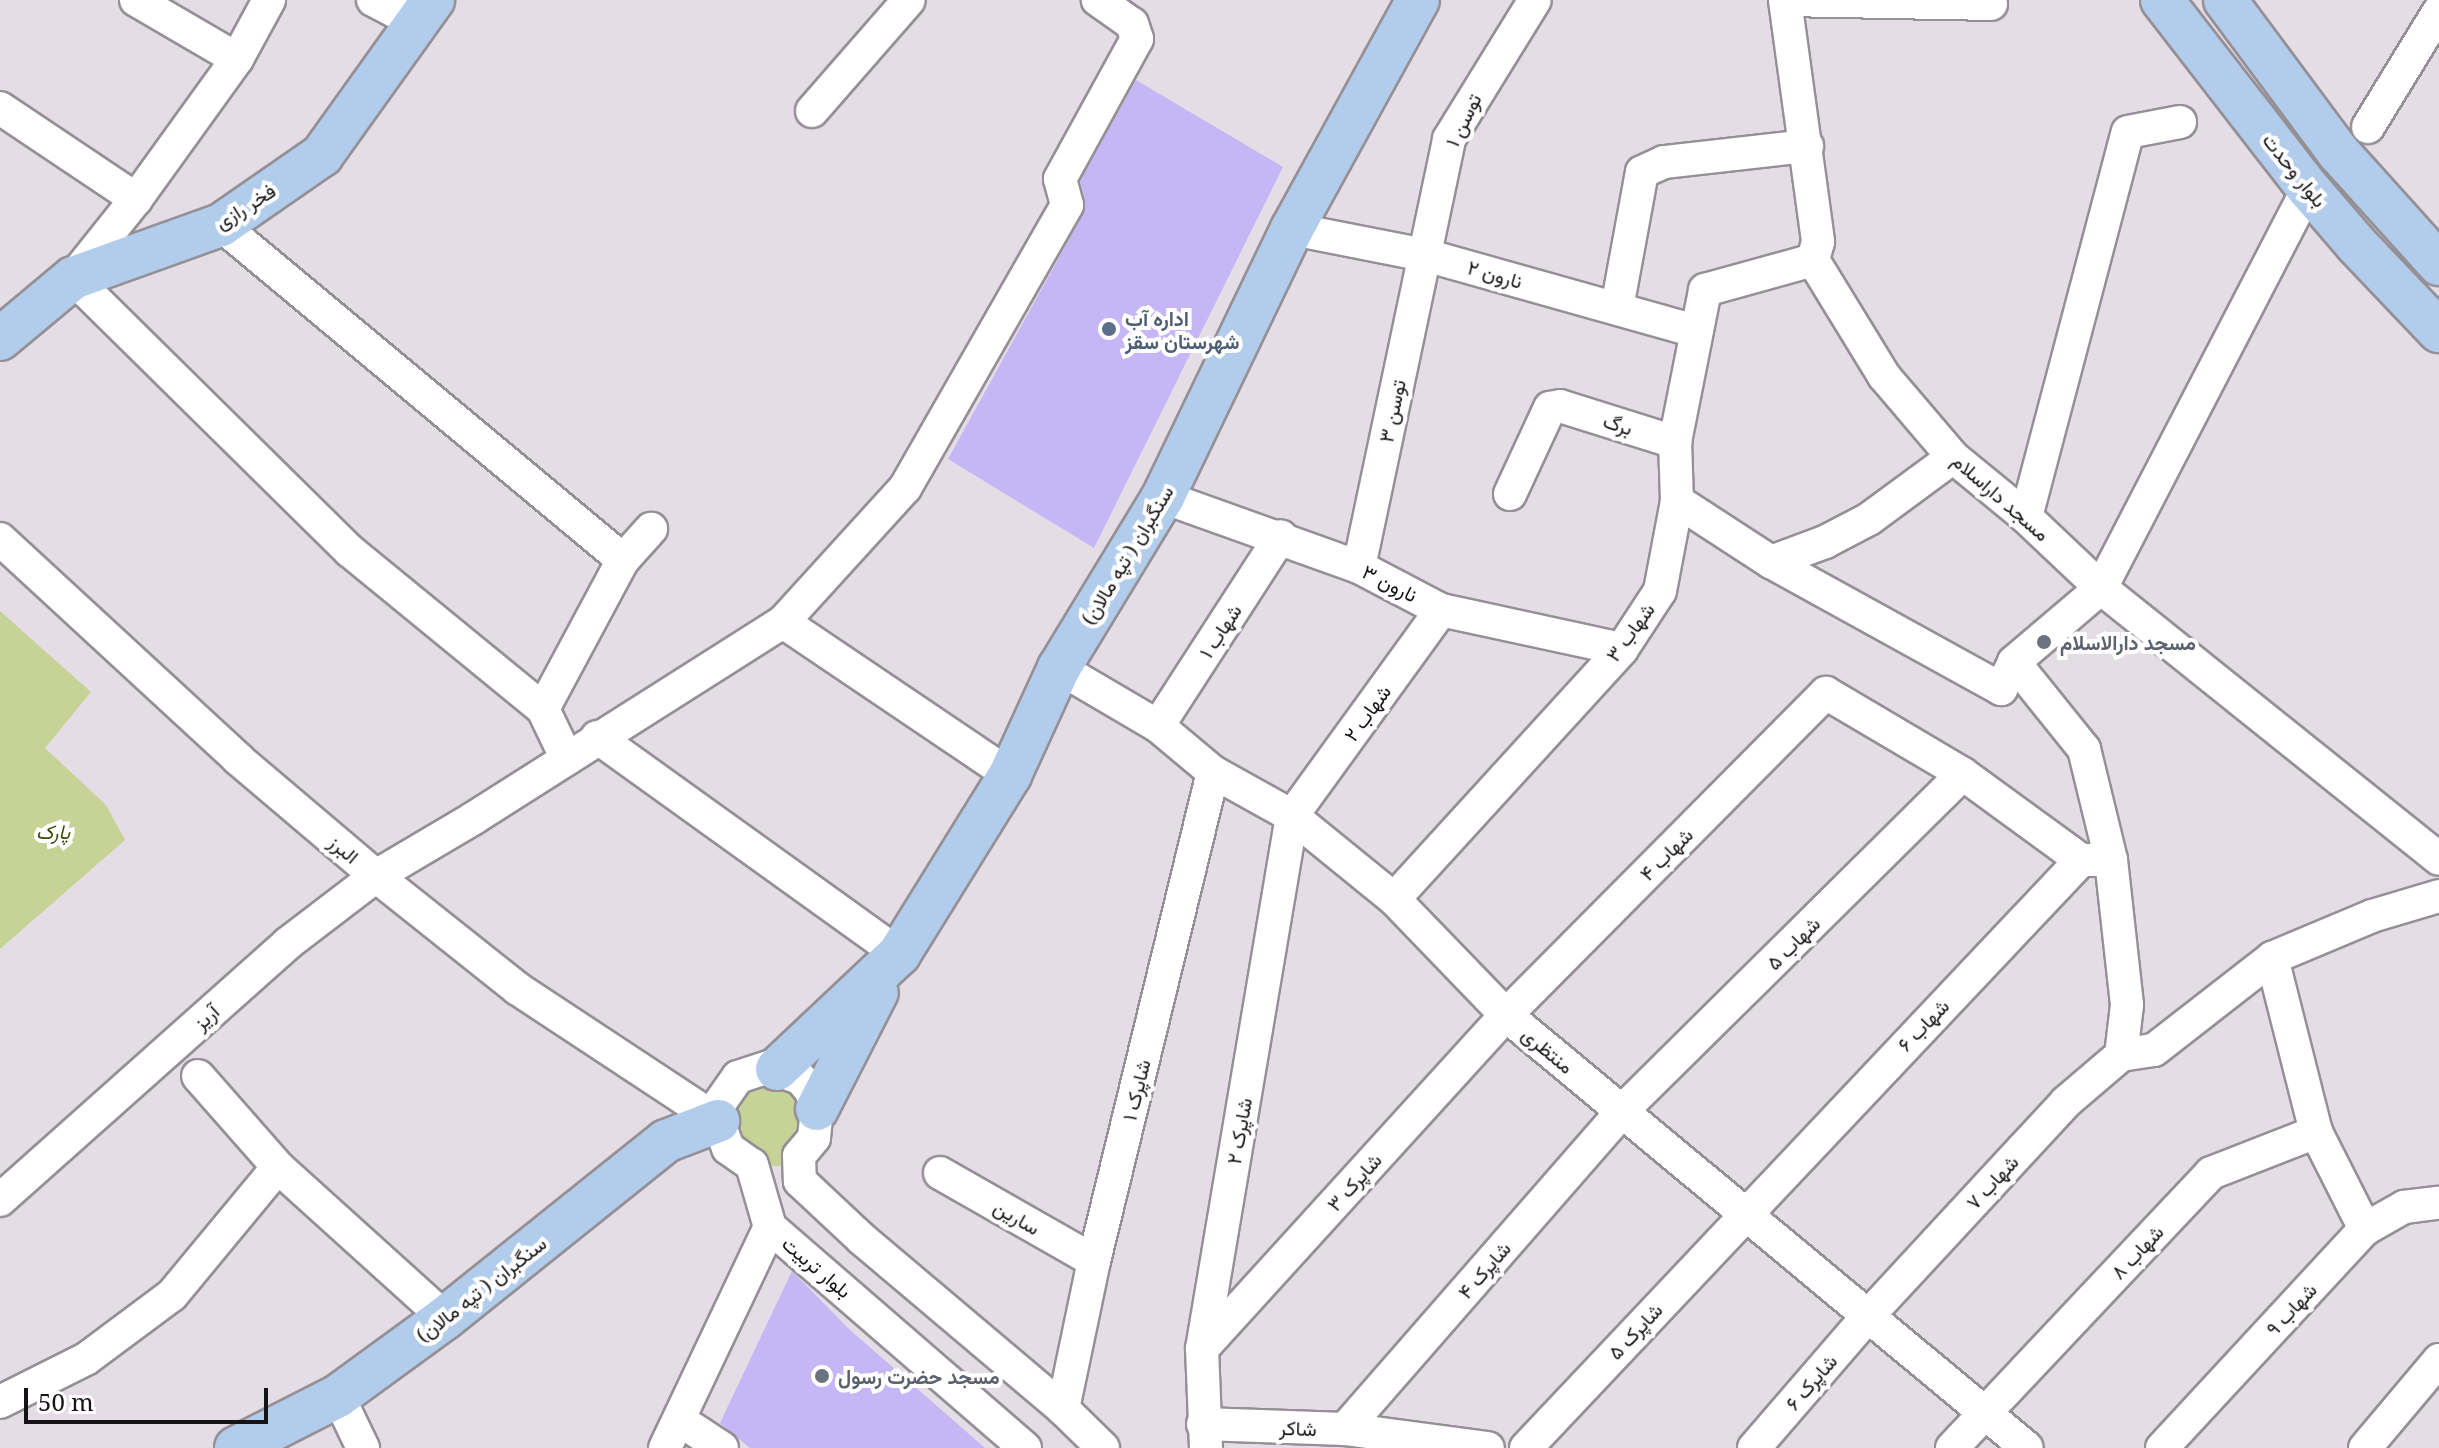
<!DOCTYPE html>
<html>
<head>
<meta charset="utf-8">
<style>
	body { margin:0 }
	#map { position:relative; width:2439px; height:1448px; overflow:hidden; background:#e4dde5; font-family:"Noto Serif",Vazirmatn,serif }
	div>[style] { position:absolute }
	.green>* { inset:0; background:#c7d297 }
	.building>* { inset:0; background:#c5b7f5 }
	.roads { filter:drop-shadow(2px 0 #958f96) drop-shadow(-2px 0 #958f96) drop-shadow(0 2px #958f96) drop-shadow(0 -2px #958f96) }
	.minor>* { height:32px; margin:-16px; padding:0 16px; transform-origin:16px; border-radius:16px; background:#fff }
	.major>* { height:42px; margin:-21px; padding:0 21px; transform-origin:21px; border-radius:21px; background:#b2cdec }
	.dots>* { width:22px; height:22px; translate:-50% -50%; box-sizing:border-box; border:4px solid #fff; border-radius:50% }
	span { translate:-50% -50%; white-space:nowrap; text-align:center; line-height:1.15; -webkit-text-stroke:8px #fff; paint-order:stroke }
	.street-label { font-size:20px; color:#151316 }
	.service-label { font-size:20px; color:#4e5e75; font-weight:700 }
	.left { translate:0 -50%; text-align:left }
	.worship-label { font-size:20px; color:#5b616d; font-weight:700 }
	.park-label { font-size:20px; color:#424a0a; font-style:italic }
	.scale { position:absolute; left:24px; top:1388px; width:244px; height:36px; box-sizing:border-box; border:4px solid #151316; border-top:0; padding-left:10px; font-size:24px; line-height:28px; white-space:nowrap; color:#151316; -webkit-text-stroke:6px #fff; paint-order:stroke }
</style>
</head>
<body>
<div id="map">
	<div class="green">
		<div style="clip-path:polygon(0 611px,91px 692px,45px 748px,106px 805px,125px 840px,0 949px)"></div>
		<div style="clip-path:polygon(738px 1077px,810px 1091px,799px 1156px,781px 1166px,752px 1165px,719px 1104px)"></div>
	</div>
	<div class="building">
		<div style="clip-path:polygon(1136px 80px,1283px 167px,1094px 548px,948px 459px,1083px 214px,1085px 200px,1080px 181px)"></div>
		<div style="clip-path:polygon(792px 1271px,849px 1329px,985px 1448px,750px 1448px,720px 1423px)"></div>
	</div>
	<div class="roads">
		<div class="minor">
			<div style="left:136px;top:0;width:117px;rotate:30.3deg"></div>
			<div style="left:269px;top:0;width:67px;rotate:118.5deg"></div>
			<div style="left:237px;top:59px;width:173px;rotate:125.8deg"></div>
			<div style="left:136px;top:199px;width:101px;rotate:128.6deg"></div>
			<div style="left:73px;top:278px;width:389px;rotate:44.6deg"></div>
			<div style="left:350px;top:551px;width:249px;rotate:39.3deg"></div>
			<div style="left:543px;top:709px;width:55px;rotate:64.4deg"></div>
			<div style="left:373px;top:0;width:47px;rotate:27.6deg"></div>
			<div style="left:1785px;top:0;width:244px;rotate:82.2deg"></div>
			<div style="left:1818px;top:242px;width:19px;rotate:106deg"></div>
			<div style="left:1813px;top:260px;width:136px;rotate:58.5deg"></div>
			<div style="left:1884px;top:376px;width:106px;rotate:49.6deg"></div>
			<div style="left:1953px;top:457px;width:94px;rotate:39.4deg"></div>
			<div style="left:2026px;top:517px;width:103px;rotate:43.4deg"></div>
			<div style="left:2101px;top:588px;width:433px;rotate:38.7deg"></div>
			<div style="left:1785px;top:0;width:206px;rotate:1.1deg"></div>
			<div style="left:0;top:108px;width:164px;rotate:33.8deg"></div>
			<div style="left:812px;top:111px;width:147px;rotate:-48.9deg"></div>
			<div style="left:2368px;top:127px;width:136px;rotate:-58.5deg"></div>
			<div style="left:221px;top:225px;width:523px;rotate:39.81deg"></div>
			<div style="left:1292px;top:229px;width:136px;rotate:11.1deg"></div>
			<div style="left:1425px;top:255px;width:281px;rotate:15.7deg"></div>
			<div style="left:1617px;top:308px;width:138px;rotate:-79.6deg"></div>
			<div style="left:1642px;top:172px;width:24px;rotate:-24deg"></div>
			<div style="left:1664px;top:162px;width:144px;rotate:-6.4deg"></div>
			<div style="left:1510px;top:494px;width:95px;rotate:-65.1deg"></div>
			<div style="left:1550px;top:408px;width:10px;rotate:-11deg"></div>
			<div style="left:1560px;top:406px;width:121px;rotate:17.4deg"></div>
			<div style="left:1163px;top:497px;width:208px;rotate:19.7deg"></div>
			<div style="left:1359px;top:567px;width:93px;rotate:27.7deg"></div>
			<div style="left:1441px;top:610px;width:185px;rotate:12.2deg"></div>
			<div style="left:1677px;top:501px;width:112px;rotate:33deg"></div>
			<div style="left:1771px;top:562px;width:263px;rotate:28.9deg"></div>
			<div style="left:2001px;top:689px;width:30px;rotate:-64deg"></div>
			<div style="left:2014px;top:662px;width:114px;rotate:-40.4deg"></div>
			<div style="left:2101px;top:588px;width:450px;rotate:-62.6deg"></div>
			<div style="left:2026px;top:517px;width:398px;rotate:-75.2deg"></div>
			<div style="left:2128px;top:132px;width:53px;rotate:-10.9deg"></div>
			<div style="left:0;top:539px;width:324px;rotate:42.7deg"></div>
			<div style="left:238px;top:759px;width:181px;rotate:40.3deg"></div>
			<div style="left:376px;top:876px;width:181px;rotate:38.5deg"></div>
			<div style="left:518px;top:989px;width:240px;rotate:33.4deg"></div>
			<div style="left:1771px;top:562px;width:58px;rotate:-20.3deg"></div>
			<div style="left:1825px;top:542px;width:50px;rotate:-27.6deg"></div>
			<div style="left:1869px;top:519px;width:104px;rotate:-36.4deg"></div>
			<div style="left:1359px;top:567px;width:437px;rotate:-78.1deg"></div>
			<div style="left:1449px;top:139px;width:163px;rotate:-58.3deg"></div>
			<div style="left:783px;top:622px;width:274px;rotate:34deg"></div>
			<div style="left:2014px;top:662px;width:112px;rotate:51.2deg"></div>
			<div style="left:2084px;top:749px;width:114px;rotate:76.3deg"></div>
			<div style="left:2111px;top:860px;width:146px;rotate:83.7deg"></div>
			<div style="left:2127px;top:1005px;width:50px;rotate:96.8deg"></div>
			<div style="left:1059px;top:668px;width:115px;rotate:30.4deg"></div>
			<div style="left:1158px;top:726px;width:72px;rotate:39.9deg"></div>
			<div style="left:1213px;top:772px;width:90px;rotate:29.1deg"></div>
			<div style="left:1292px;top:816px;width:132px;rotate:39.1deg"></div>
			<div style="left:1394px;top:899px;width:161px;rotate:46deg"></div>
			<div style="left:1506px;top:1015px;width:677px;rotate:39.73deg"></div>
			<div style="left:543px;top:709px;width:169px;rotate:-61.8deg"></div>
			<div style="left:623px;top:560px;width:42px;rotate:-47.9deg"></div>
			<div style="left:1158px;top:726px;width:226px;rotate:-57.1deg"></div>
			<div style="left:597px;top:737px;width:372px;rotate:35.7deg"></div>
			<div style="left:1394px;top:899px;width:338px;rotate:-47.6deg"></div>
			<div style="left:1622px;top:649px;width:69px;rotate:-56.8deg"></div>
			<div style="left:1660px;top:591px;width:92px;rotate:-79.3deg"></div>
			<div style="left:1677px;top:501px;width:59px;rotate:-91.9deg"></div>
			<div style="left:1675px;top:442px;width:155px;rotate:-78.8deg"></div>
			<div style="left:1705px;top:290px;width:112px;rotate:-15.5deg"></div>
			<div style="left:2272px;top:958px;width:179px;rotate:75.8deg"></div>
			<div style="left:2316px;top:1132px;width:109px;rotate:63.2deg"></div>
			<div style="left:2121px;top:1055px;width:33px;rotate:-9deg"></div>
			<div style="left:2154px;top:1050px;width:150px;rotate:-37.9deg"></div>
			<div style="left:2272px;top:958px;width:108px;rotate:-22.8deg"></div>
			<div style="left:2372px;top:916px;width:70px;rotate:-16.6deg"></div>
			<div style="left:278px;top:1167px;width:225px;rotate:42.1deg"></div>
			<div style="left:940px;top:1173px;width:177px;rotate:29.7deg"></div>
			<div style="left:0;top:1200px;width:385px;rotate:-41.7deg"></div>
			<div style="left:287px;top:944px;width:112px;rotate:-37.4deg"></div>
			<div style="left:376px;top:876px;width:114px;rotate:-30.6deg"></div>
			<div style="left:474px;top:818px;width:366px;rotate:-32.4deg"></div>
			<div style="left:783px;top:622px;width:181px;rotate:-47.7deg"></div>
			<div style="left:905px;top:488px;width:326px;rotate:-60.2deg"></div>
			<div style="left:1067px;top:205px;width:27px;rotate:-105deg"></div>
			<div style="left:1060px;top:179px;width:160px;rotate:-61.2deg"></div>
			<div style="left:1137px;top:39px;width:16px;rotate:-108deg"></div>
			<div style="left:1132px;top:24px;width:42px;rotate:-144.8deg"></div>
			<div style="left:1202px;top:1349px;width:452px;rotate:-47.7deg"></div>
			<div style="left:1506px;top:1015px;width:454px;rotate:-45.2deg"></div>
			<div style="left:1826px;top:693px;width:159px;rotate:30.6deg"></div>
			<div style="left:1963px;top:774px;width:146px;rotate:36.1deg"></div>
			<div style="left:338px;top:1396px;width:58px;rotate:64.3deg"></div>
			<div style="left:0;top:1402px;width:96px;rotate:-26.6deg"></div>
			<div style="left:86px;top:1359px;width:107px;rotate:-36.7deg"></div>
			<div style="left:172px;top:1295px;width:166px;rotate:-50.4deg"></div>
			<div style="left:278px;top:1167px;width:121px;rotate:-131.3deg"></div>
			<div style="left:1063px;top:1409px;width:151px;rotate:-78.2deg"></div>
			<div style="left:1094px;top:1261px;width:503px;rotate:-76.32deg"></div>
			<div style="left:681px;top:1421px;width:49px;rotate:33.4deg"></div>
			<div style="left:1203px;top:1424px;width:142px;rotate:2deg"></div>
			<div style="left:1345px;top:1429px;width:144px;rotate:7.6deg"></div>
			<div style="left:1345px;top:1429px;width:422px;rotate:-48.9deg"></div>
			<div style="left:1622px;top:1111px;width:479px;rotate:-44.7deg"></div>
			<div style="left:665px;top:1448px;width:245px;rotate:-64.6deg"></div>
			<div style="left:1025px;top:1448px;width:337px;rotate:-139.1deg"></div>
			<div style="left:770px;top:1227px;width:65px;rotate:-106.2deg"></div>
			<div style="left:752px;top:1165px;width:29px;rotate:-145deg"></div>
			<div style="left:728px;top:1148px;width:29px;rotate:-110deg"></div>
			<div style="left:718px;top:1121px;width:17px;rotate:-87deg"></div>
			<div style="left:719px;top:1104px;width:33px;rotate:-55deg"></div>
			<div style="left:738px;top:1077px;width:33px;rotate:-18deg"></div>
			<div style="left:769px;top:1067px;width:33px;rotate:20deg"></div>
			<div style="left:800px;top:1078px;width:17px;rotate:50deg"></div>
			<div style="left:811px;top:1091px;width:19px;rotate:72deg"></div>
			<div style="left:817px;top:1109px;width:29px;rotate:96deg"></div>
			<div style="left:814px;top:1138px;width:23px;rotate:130deg"></div>
			<div style="left:799px;top:1156px;width:25px;rotate:88deg"></div>
			<div style="left:800px;top:1181px;width:85px;rotate:43.1deg"></div>
			<div style="left:862px;top:1239px;width:263px;rotate:40.2deg"></div>
			<div style="left:1063px;top:1409px;width:56px;rotate:44.3deg"></div>
			<div style="left:1206px;top:1448px;width:99px;rotate:-92.3deg"></div>
			<div style="left:1202px;top:1349px;width:541px;rotate:-80.42deg"></div>
			<div style="left:1292px;top:816px;width:254px;rotate:-54.1deg"></div>
			<div style="left:1526px;top:1448px;width:809px;rotate:-46.65deg"></div>
			<div style="left:2081px;top:860px;width:30px"></div>
			<div style="left:1754px;top:1448px;width:174px;rotate:-49.2deg"></div>
			<div style="left:1868px;top:1316px;width:292px;rotate:-47.2deg"></div>
			<div style="left:2066px;top:1102px;width:72px;rotate:-40.5deg"></div>
			<div style="left:1952px;top:1448px;width:378px;rotate:-46.7deg"></div>
			<div style="left:2211px;top:1173px;width:113px;rotate:-21.3deg"></div>
			<div style="left:2162px;top:1448px;width:299px;rotate:-47.2deg"></div>
			<div style="left:2365px;top:1229px;width:45px;rotate:-29.4deg"></div>
			<div style="left:2404px;top:1207px;width:35px;rotate:-7deg"></div>
			<div style="left:2365px;top:1448px;width:115px;rotate:-49.9deg"></div>
		</div>
		<div class="major">
			<div style="left:2162px;top:0;width:238px;rotate:52.2deg"></div>
			<div style="left:2308px;top:188px;width:75px;rotate:49.3deg"></div>
			<div style="left:2357px;top:245px;width:119px;rotate:46.4deg"></div>
			<div style="left:2225px;top:0;width:189px;rotate:53.4deg"></div>
			<div style="left:2338px;top:152px;width:151px;rotate:48deg"></div>
			<div style="left:0;top:339px;width:95px;rotate:-39.9deg"></div>
			<div style="left:73px;top:278px;width:157px;rotate:-19.7deg"></div>
			<div style="left:221px;top:225px;width:123px;rotate:-34.7deg"></div>
			<div style="left:322px;top:155px;width:191px;rotate:-54.4deg"></div>
			<div style="left:777px;top:1069px;width:168px;rotate:-43.3deg"></div>
			<div style="left:899px;top:954px;width:211px;rotate:-58.2deg"></div>
			<div style="left:1010px;top:775px;width:118px;rotate:-65.4deg"></div>
			<div style="left:1059px;top:668px;width:200px;rotate:-58.7deg"></div>
			<div style="left:1163px;top:497px;width:297px;rotate:-64.3deg"></div>
			<div style="left:1292px;top:229px;width:261px;rotate:-61.2deg"></div>
			<div style="left:817px;top:1109px;width:131px;rotate:-62.9deg"></div>
			<div style="left:236px;top:1448px;width:114px;rotate:-27deg"></div>
			<div style="left:338px;top:1396px;width:132px;rotate:-36.1deg"></div>
			<div style="left:445px;top:1318px;width:283px;rotate:-38.7deg"></div>
			<div style="left:666px;top:1141px;width:56px;rotate:-21deg"></div>
		</div>
	</div>
	<div class="dots">
		<div style="left:1109px;top:329px;background:#5c6f8a"></div>
		<div style="left:2044px;top:642px;background:#6b7280"></div>
		<div style="left:822px;top:1376px;background:#6b7280"></div>
	</div>
	<div class="street-label">
		<span style="left:1463px;top:120px;rotate:-64deg">توسن ۱</span>
		<span style="left:2295px;top:170px;rotate:51deg">بلوار وحدت</span>
		<span style="left:245px;top:206px;rotate:-32deg">فخر رازی</span>
		<span style="left:1495px;top:274px;rotate:16deg">نارون ۲</span>
		<span style="left:1392px;top:411px;rotate:-78deg">توسن ۳</span>
		<span style="left:1618px;top:424px;rotate:18deg">برگ</span>
		<span style="left:2001px;top:497px;rotate:41deg">مسجد داراسلام</span>
		<span style="left:1127px;top:555px;rotate:-59deg">سنگبران ( تپه مالان)</span>
		<span style="left:1390px;top:583px;rotate:27deg">نارون ۳</span>
		<span style="left:1220px;top:631px;rotate:-57deg">شهاب ۱</span>
		<span style="left:1630px;top:632px;rotate:-54deg">شهاب ۳</span>
		<span style="left:1367px;top:713px;rotate:-54deg">شهاب ۲</span>
		<span style="left:344px;top:849px;rotate:40deg">البرز</span>
		<span style="left:1666px;top:854px;rotate:-45deg">شهاب ۴</span>
		<span style="left:1793px;top:943px;rotate:-45deg">شهاب ۵</span>
		<span style="left:206px;top:1017px;rotate:-42deg">آریز</span>
		<span style="left:1923px;top:1025px;rotate:-46deg">شهاب ۶</span>
		<span style="left:1548px;top:1050px;rotate:40deg">منتظری</span>
		<span style="left:1136px;top:1090px;rotate:-76deg">شاپرک ۱</span>
		<span style="left:1239px;top:1131px;rotate:-80deg">شاپرک ۲</span>
		<span style="left:1354px;top:1182px;rotate:-48deg">شاپرک ۳</span>
		<span style="left:1992px;top:1182px;rotate:-47deg">شهاب ۷</span>
		<span style="left:1017px;top:1217px;rotate:30deg">سارین</span>
		<span style="left:2137px;top:1252px;rotate:-47deg">شهاب ۸</span>
		<span style="left:817px;top:1267px;rotate:40deg">بلوار تربیت</span>
		<span style="left:1484px;top:1270px;rotate:-49deg">شاپرک ۴</span>
		<span style="left:481px;top:1289px;rotate:-38deg">سنگبران ( تپه مالان)</span>
		<span style="left:2291px;top:1309px;rotate:-47deg">شهاب ۹</span>
		<span style="left:1635px;top:1331px;rotate:-47deg">شاپرک ۵</span>
		<span style="left:1811px;top:1382px;rotate:-49deg">شاپرک ۶</span>
		<span style="left:1298px;top:1428px;rotate:2deg">شاکر</span>
	</div>
	<div class="service-label">
		<span class="left" style="left:1125px;top:330px">اداره آب<br>شهرستان سقز</span>
	</div>
	<div class="worship-label">
		<span class="left" style="left:2060px;top:642px">مسجد دارالاسلام</span>
		<span class="left" style="left:838px;top:1376px">مسجد حضرت رسول</span>
	</div>
	<div class="park-label">
		<span style="left:53px;top:831px">پارک</span>
	</div>
	<div class="scale">50 m</div>
</div>
</body>
</html>
